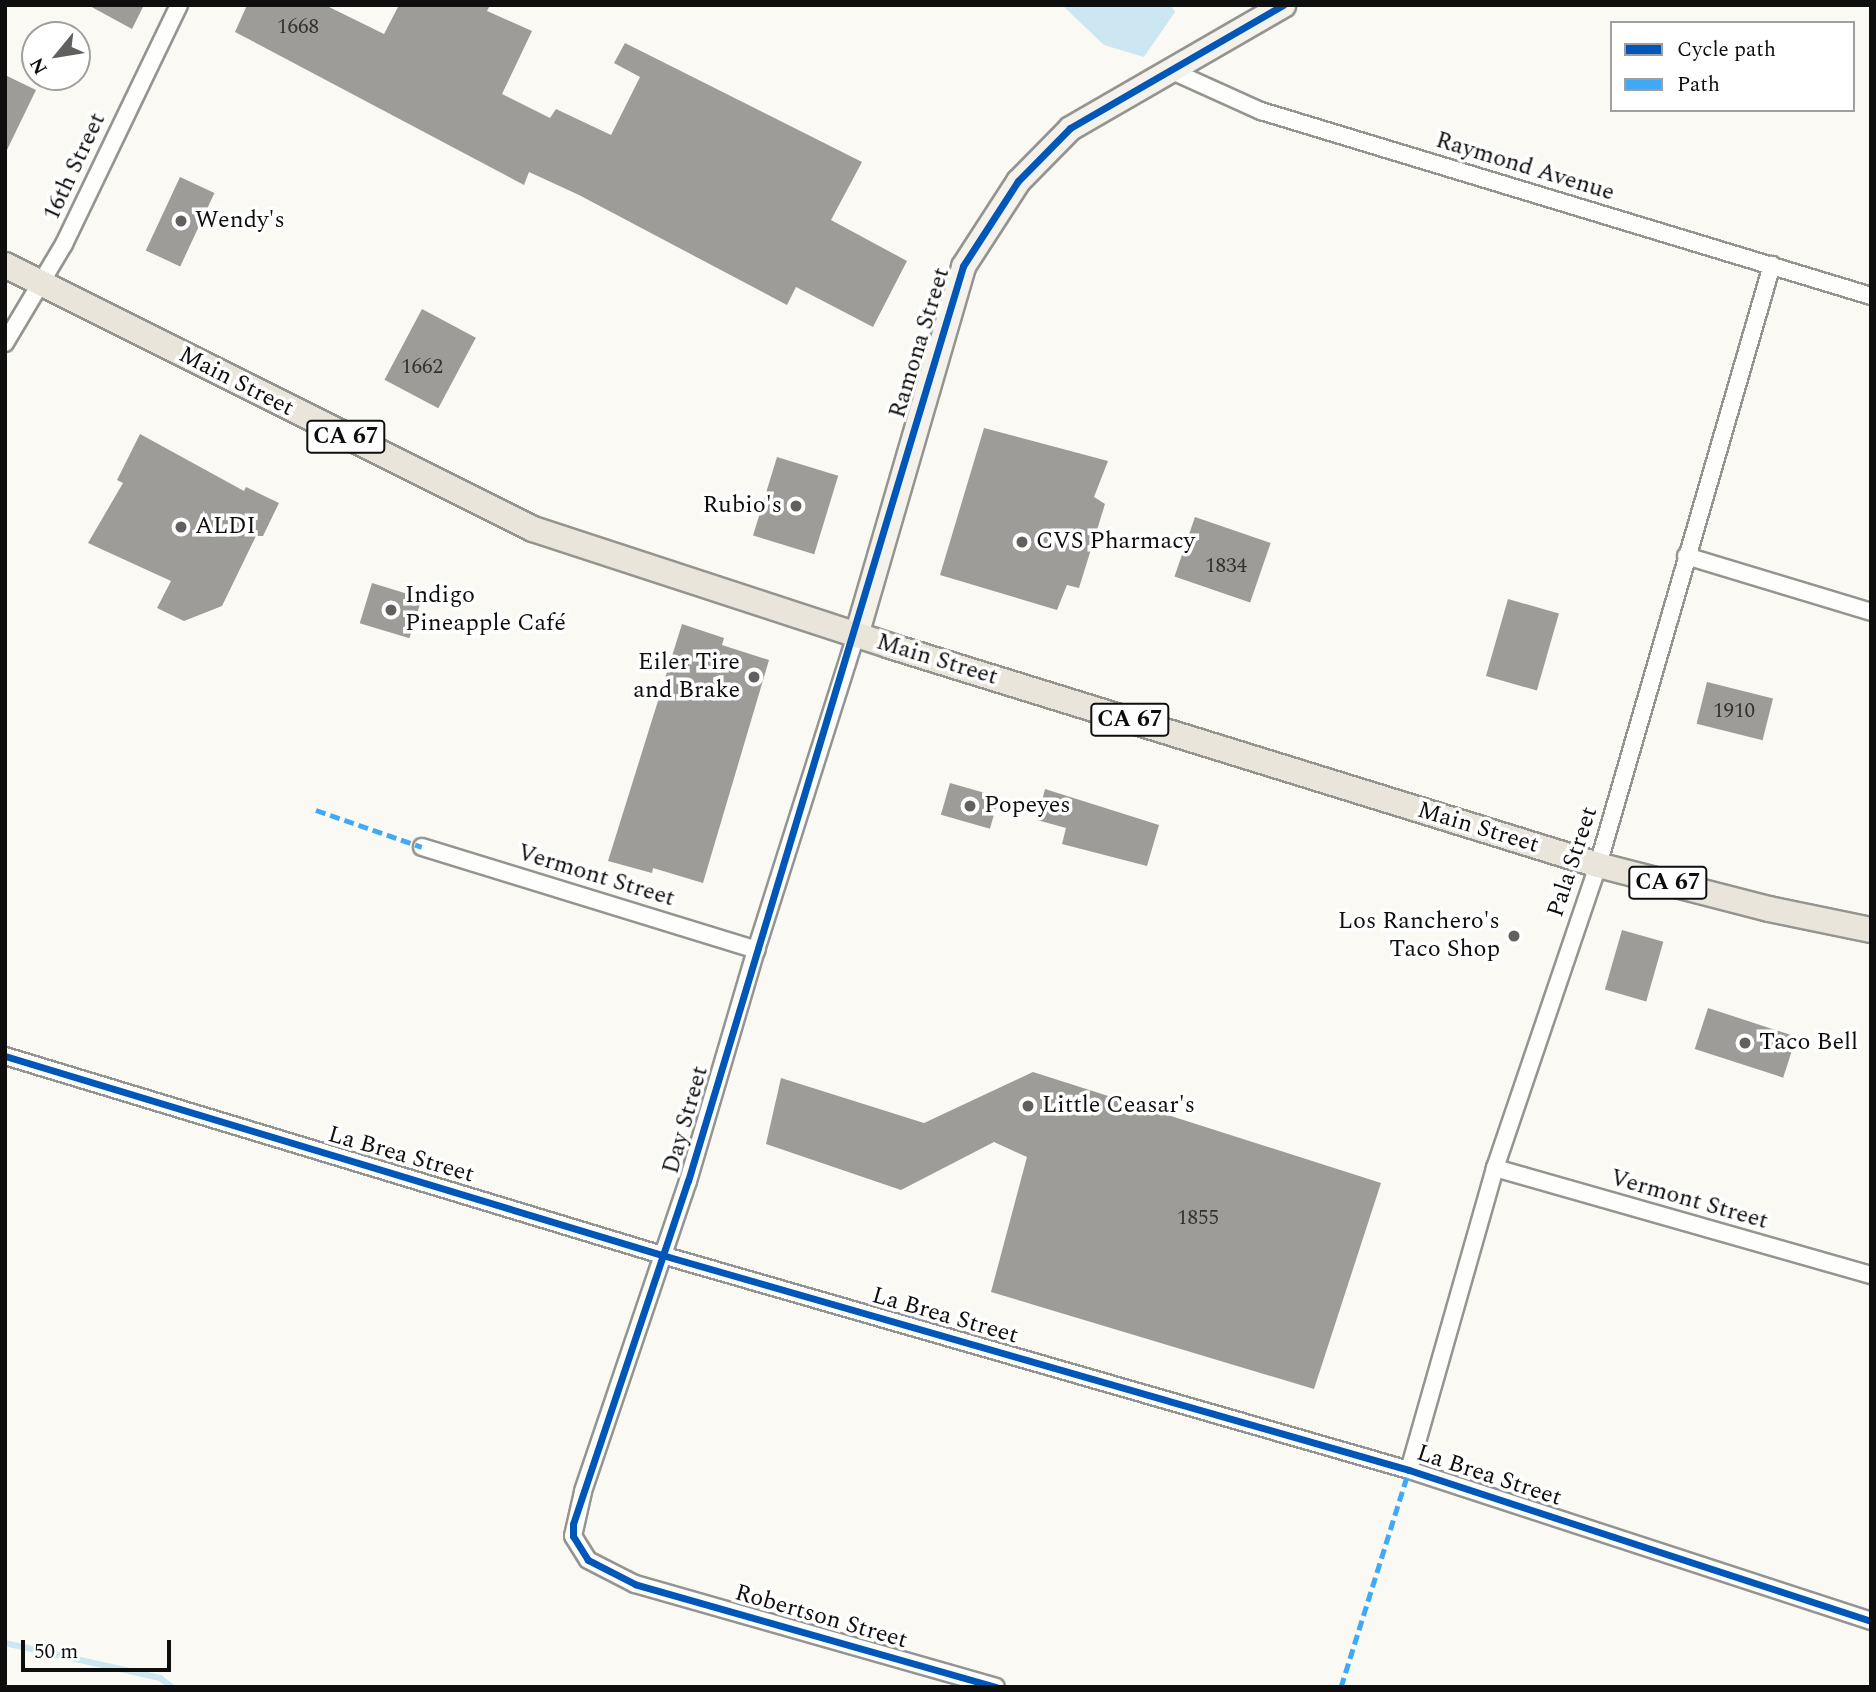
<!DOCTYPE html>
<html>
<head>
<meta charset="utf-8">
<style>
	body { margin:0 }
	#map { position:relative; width:1876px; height:1692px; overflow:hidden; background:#faf9f3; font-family:Spectral,serif }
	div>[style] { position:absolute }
	.water>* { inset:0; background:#cce7f1 }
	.stream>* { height:6px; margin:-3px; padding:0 3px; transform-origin:3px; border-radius:3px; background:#cce7f1 }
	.building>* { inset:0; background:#9e9c98; transform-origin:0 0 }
	.roads { filter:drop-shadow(2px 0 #949491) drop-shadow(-2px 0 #949491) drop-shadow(0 2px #949491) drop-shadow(0 -2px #949491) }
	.street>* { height:16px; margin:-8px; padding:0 8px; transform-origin:8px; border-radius:8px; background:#fefefd }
	.secondary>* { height:23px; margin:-11.5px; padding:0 11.5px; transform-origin:11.5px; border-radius:11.5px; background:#f4f2ea }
	.primary>* { height:24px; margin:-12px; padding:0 12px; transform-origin:12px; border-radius:12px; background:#eae5db }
	.quiet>* { height:5px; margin-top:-2.5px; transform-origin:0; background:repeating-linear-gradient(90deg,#3fa9f5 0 10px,transparent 0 15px) }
	.cycleway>* { height:7px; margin:-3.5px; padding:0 3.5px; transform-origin:3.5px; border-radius:3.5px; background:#0057b8 }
	.dots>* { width:19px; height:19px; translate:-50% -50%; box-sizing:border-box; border:4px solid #fff; border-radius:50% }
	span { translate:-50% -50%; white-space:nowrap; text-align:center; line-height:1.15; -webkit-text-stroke:7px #fff; paint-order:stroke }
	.number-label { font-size:21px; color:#323230 }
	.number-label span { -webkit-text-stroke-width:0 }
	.shield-label span { padding:2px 5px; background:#fff; border:2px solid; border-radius:5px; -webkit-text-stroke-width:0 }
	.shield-label { font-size:23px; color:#0e0e0e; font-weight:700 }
	.street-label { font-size:24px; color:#0e0e0e }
	.poi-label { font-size:24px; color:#0e0e0e }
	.left { translate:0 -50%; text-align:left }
	.right { translate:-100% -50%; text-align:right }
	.frame { position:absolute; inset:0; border:7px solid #0e0e0e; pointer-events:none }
	.legend { position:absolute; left:1610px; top:21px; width:245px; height:91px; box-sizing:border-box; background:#fff; border:2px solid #9f9f9f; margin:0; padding:9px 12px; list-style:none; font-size:21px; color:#0e0e0e }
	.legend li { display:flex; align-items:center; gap:14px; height:35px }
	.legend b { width:35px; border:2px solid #9f9f9f }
	.north { position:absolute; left:21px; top:21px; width:70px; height:70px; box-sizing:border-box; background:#fff; border:2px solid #9f9f9f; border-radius:50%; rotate:240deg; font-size:19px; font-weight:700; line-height:28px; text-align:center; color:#0e0e0e }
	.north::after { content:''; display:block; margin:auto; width:24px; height:32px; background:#61605e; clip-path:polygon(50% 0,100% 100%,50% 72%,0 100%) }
	.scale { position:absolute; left:21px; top:1640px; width:150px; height:32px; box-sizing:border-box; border:4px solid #0e0e0e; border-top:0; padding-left:9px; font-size:21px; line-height:24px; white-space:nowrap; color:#0e0e0e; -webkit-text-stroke:5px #fff; paint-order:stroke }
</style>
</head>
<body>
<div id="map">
	<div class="water">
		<div style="clip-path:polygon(1062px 5px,1171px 5px,1175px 12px,1144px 57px,1104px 45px)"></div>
	</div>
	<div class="stream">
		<div style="left:5px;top:1643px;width:159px;rotate:12.7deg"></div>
		<div style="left:160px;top:1678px;width:15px;rotate:37deg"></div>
	</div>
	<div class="building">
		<div style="clip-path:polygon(88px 5px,144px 5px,132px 29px)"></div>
		<div style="clip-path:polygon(247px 5px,325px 5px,384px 34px,399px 5px,490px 5px,487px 11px,532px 31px,502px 94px,550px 118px,556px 109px,611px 135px,640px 77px,614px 63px,625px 43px,862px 162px,831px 220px,907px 261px,873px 327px,796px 287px,787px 305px,579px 195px,529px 172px,524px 185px,235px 32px)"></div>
		<div style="clip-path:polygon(5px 75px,36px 90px,5px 154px)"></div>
		<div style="left:180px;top:177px;width:38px;height:81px;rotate:25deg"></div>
		<div style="left:422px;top:309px;width:61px;height:80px;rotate:28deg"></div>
		<div style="clip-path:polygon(984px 428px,1108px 461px,1094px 497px,1105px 504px,1079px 588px,1067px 585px,1057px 610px,940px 575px)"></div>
		<div style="clip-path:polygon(140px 434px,244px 491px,246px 487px,279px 503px,263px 536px,256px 536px,222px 606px,184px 621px,157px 608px,171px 581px,88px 543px,123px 483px,117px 480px)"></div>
		<div style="left:777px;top:457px;width:64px;height:82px;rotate:17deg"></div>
		<div style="left:1195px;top:517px;width:80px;height:63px;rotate:19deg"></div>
		<div style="left:372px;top:583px;width:52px;height:42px;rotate:17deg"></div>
		<div style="left:1508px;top:599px;width:53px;height:80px;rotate:16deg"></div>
		<div style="clip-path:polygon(682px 624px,724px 638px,722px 645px,769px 660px,703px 883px,653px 868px,652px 873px,608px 861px)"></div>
		<div style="left:1707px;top:682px;width:68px;height:43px;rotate:14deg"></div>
		<div style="left:950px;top:783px;width:51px;height:33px;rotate:16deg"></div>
		<div style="clip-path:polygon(1045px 789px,1159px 825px,1147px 866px,1062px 844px,1066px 828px,1037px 820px)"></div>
		<div style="left:1622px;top:930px;width:43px;height:62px;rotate:16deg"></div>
		<div style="left:1708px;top:1008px;width:93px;height:43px;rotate:18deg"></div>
		<div style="clip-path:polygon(1033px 1072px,1381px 1183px,1314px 1389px,991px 1292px,1027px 1157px,994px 1142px,901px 1190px,766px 1144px,781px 1078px,924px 1123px)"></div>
	</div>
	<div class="roads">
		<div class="street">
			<div style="left:1170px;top:70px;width:100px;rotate:24.3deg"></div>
			<div style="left:1261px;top:111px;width:637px;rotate:16.87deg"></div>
			<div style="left:5px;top:343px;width:115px;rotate:-59.2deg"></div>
			<div style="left:64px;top:244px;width:265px;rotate:-64.3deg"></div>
			<div style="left:1686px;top:556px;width:193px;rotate:16.8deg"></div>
			<div style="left:856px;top:635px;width:330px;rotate:107.6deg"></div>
			<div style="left:756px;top:950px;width:241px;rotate:106.4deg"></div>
			<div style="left:688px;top:1181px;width:328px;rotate:108.7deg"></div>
			<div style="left:583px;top:1492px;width:45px;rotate:102.8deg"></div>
			<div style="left:573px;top:1536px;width:28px;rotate:58deg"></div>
			<div style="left:588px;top:1560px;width:53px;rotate:27.1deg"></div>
			<div style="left:635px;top:1584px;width:375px;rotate:15.9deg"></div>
			<div style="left:422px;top:847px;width:350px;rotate:17.1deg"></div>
			<div style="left:5px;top:1056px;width:686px;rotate:16.85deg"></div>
			<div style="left:662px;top:1255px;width:777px;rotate:16.06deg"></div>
			<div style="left:1409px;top:1470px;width:486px;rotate:18.1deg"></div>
			<div style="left:1495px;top:1168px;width:391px;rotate:15.9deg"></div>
			<div style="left:1409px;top:1470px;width:314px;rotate:-74.1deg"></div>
			<div style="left:1495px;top:1168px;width:320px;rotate:-71.2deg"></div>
			<div style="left:1598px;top:865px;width:625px;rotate:-73.83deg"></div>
		</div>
		<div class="secondary">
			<div style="left:856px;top:635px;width:384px;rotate:-73.8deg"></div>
			<div style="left:963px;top:266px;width:101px;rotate:-57.1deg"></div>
			<div style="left:1018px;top:181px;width:74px;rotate:-45.5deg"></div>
			<div style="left:1070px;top:128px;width:246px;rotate:-30deg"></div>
		</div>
		<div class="primary">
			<div style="left:5px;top:265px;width:590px;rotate:26.57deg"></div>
			<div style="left:533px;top:529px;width:376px;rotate:18.1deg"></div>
			<div style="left:890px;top:646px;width:741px;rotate:17.19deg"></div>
			<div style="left:1598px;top:865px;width:177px;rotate:14.4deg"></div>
			<div style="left:1769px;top:909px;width:104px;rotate:11.6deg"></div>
		</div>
	</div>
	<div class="quiet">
		<div style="left:316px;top:810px;width:112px;rotate:19.2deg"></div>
		<div style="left:1341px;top:1687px;width:227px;rotate:-72.6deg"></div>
	</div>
	<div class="cycleway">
		<div style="left:5px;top:1056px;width:686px;rotate:16.85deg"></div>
		<div style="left:662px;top:1255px;width:777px;rotate:16.06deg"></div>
		<div style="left:1409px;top:1470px;width:486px;rotate:18.1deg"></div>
		<div style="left:996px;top:1687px;width:375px;rotate:-164.1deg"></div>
		<div style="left:635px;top:1584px;width:53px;rotate:-152.9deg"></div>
		<div style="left:588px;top:1560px;width:28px;rotate:-122deg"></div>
		<div style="left:573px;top:1536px;width:12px;rotate:-90deg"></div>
		<div style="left:573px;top:1524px;width:362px;rotate:-71.5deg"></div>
		<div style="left:688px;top:1181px;width:955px;rotate:-73.27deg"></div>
		<div style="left:963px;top:266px;width:101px;rotate:-57.1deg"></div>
		<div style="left:1018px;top:181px;width:74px;rotate:-45.5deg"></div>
		<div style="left:1070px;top:128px;width:246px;rotate:-30deg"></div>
	</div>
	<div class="dots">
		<div style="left:181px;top:221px;background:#61605e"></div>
		<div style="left:796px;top:506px;background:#61605e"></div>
		<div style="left:181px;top:527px;background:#61605e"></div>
		<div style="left:1022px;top:542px;background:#61605e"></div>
		<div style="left:391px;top:610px;background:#61605e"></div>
		<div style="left:754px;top:677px;background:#61605e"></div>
		<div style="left:970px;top:806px;background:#61605e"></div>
		<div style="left:1514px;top:936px;background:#61605e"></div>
		<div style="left:1745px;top:1043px;background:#61605e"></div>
		<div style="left:1028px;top:1106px;background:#61605e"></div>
	</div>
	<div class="number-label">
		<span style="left:298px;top:27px">1668</span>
		<span style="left:422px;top:367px">1662</span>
		<span style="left:1226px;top:566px">1834</span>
		<span style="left:1734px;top:711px">1910</span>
		<span style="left:1198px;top:1218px">1855</span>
	</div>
	<div class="shield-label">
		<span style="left:346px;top:437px">CA 67</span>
		<span style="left:1130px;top:720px">CA 67</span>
		<span style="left:1668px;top:883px">CA 67</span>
	</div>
	<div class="street-label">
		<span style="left:75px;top:167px;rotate:-65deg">16th Street</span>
		<span style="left:1525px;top:167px;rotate:17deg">Raymond Avenue</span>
		<span style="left:920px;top:343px;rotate:-73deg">Ramona Street</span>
		<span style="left:236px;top:382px;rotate:27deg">Main Street</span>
		<span style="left:937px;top:660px;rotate:17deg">Main Street</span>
		<span style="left:1478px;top:828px;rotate:17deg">Main Street</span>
		<span style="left:1573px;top:862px;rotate:-72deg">Pala Street</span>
		<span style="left:596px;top:876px;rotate:17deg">Vermont Street</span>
		<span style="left:686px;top:1120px;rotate:-74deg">Day Street</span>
		<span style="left:401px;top:1155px;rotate:16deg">La Brea Street</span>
		<span style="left:1689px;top:1200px;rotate:16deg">Vermont Street</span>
		<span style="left:945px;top:1316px;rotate:16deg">La Brea Street</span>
		<span style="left:1489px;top:1476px;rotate:18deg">La Brea Street</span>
		<span style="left:821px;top:1617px;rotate:16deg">Robertson Street</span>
	</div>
	<div class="poi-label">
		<span class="left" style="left:195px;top:221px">Wendy's</span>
		<span class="right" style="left:782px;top:506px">Rubio's</span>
		<span class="left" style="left:195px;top:527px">ALDI</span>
		<span class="left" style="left:1036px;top:542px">CVS Pharmacy</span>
		<span class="left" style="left:405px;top:610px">Indigo<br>Pineapple Café</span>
		<span class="right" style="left:740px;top:677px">Eiler Tire<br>and Brake</span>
		<span class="left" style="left:984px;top:806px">Popeyes</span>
		<span class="right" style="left:1500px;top:936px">Los Ranchero's<br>Taco Shop</span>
		<span class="left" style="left:1759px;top:1043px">Taco Bell</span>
		<span class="left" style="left:1042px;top:1106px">Little Ceasar's</span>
	</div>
	<div class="frame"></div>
	<ul class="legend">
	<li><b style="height:9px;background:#0057b8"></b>Cycle path</li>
	<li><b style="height:9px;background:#3fa9f5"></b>Path</li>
	</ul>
	<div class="north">N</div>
	<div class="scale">50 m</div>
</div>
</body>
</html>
